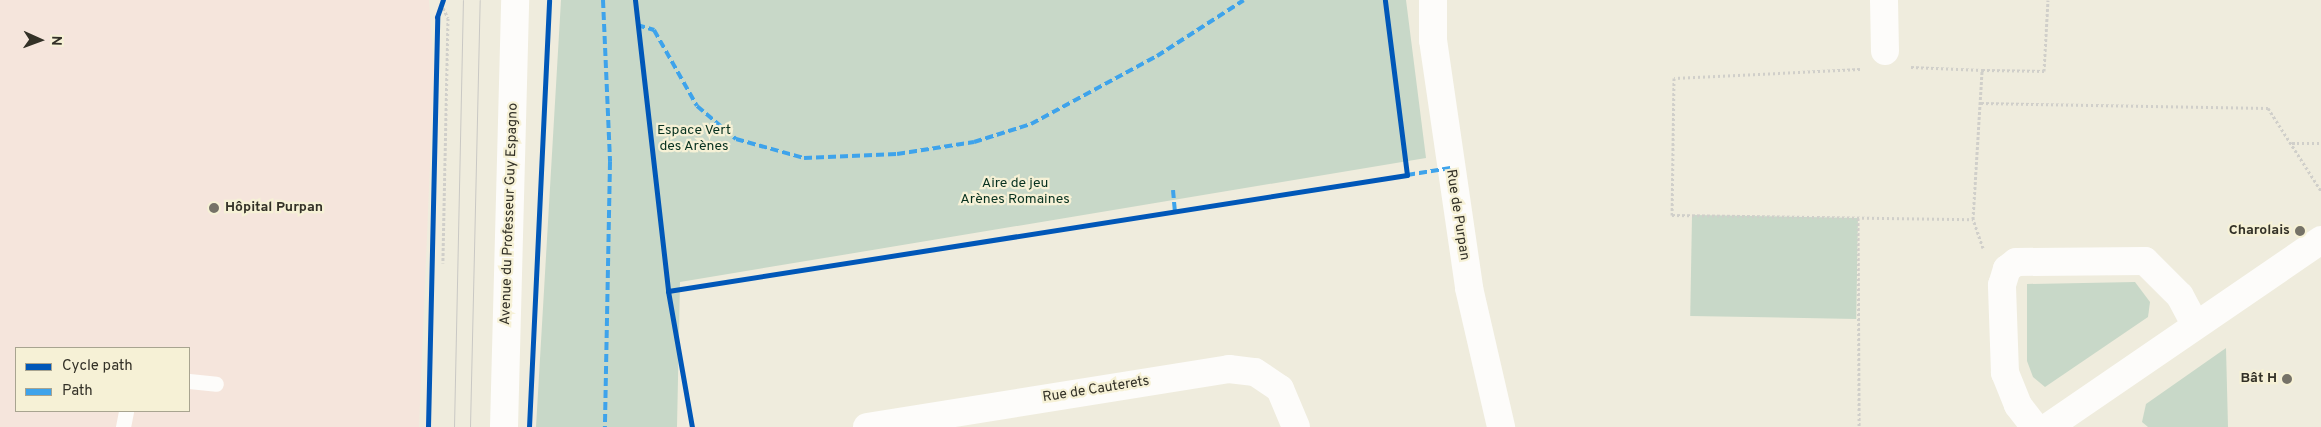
<!DOCTYPE html>
<html>
<head>
<meta charset="utf-8">
<style>
	body { margin:0 }
	#map { position:relative; width:2321px; height:427px; overflow:hidden; background:#efecdd; font-family:Overpass,sans-serif }
	div>[style] { position:absolute }
	.medical>* { inset:0; background:#f5e5dc }
	.green>* { inset:0; background:#c8d8c8; transform-origin:0 0 }
	.path>* { height:3px; margin-top:-1.5px; transform-origin:0; background:repeating-linear-gradient(90deg,#d0cfca 0 2.5px,transparent 0 5px) }
	.lane>* { height:15px; margin:-7.5px; padding:0 7.5px; transform-origin:7.5px; border-radius:7.5px; background:#fdfcfa }
	.street>* { height:28px; margin:-14px; padding:0 14px; transform-origin:14px; border-radius:14px; background:#fdfcfa }
	.secondary>* { height:28px; margin:-14px; padding:0 14px; transform-origin:14px; border-radius:14px; background:#fdfcfa }
	.tram>* { height:1px; margin:-0.5px; padding:0 0.5px; transform-origin:0.5px; border-radius:0.5px; background:#c9c8c4 }
	.quiet>* { height:4px; margin-top:-2px; transform-origin:0; background:repeating-linear-gradient(90deg,#3ea3eb 0 8px,transparent 0 12px) }
	.cycleway>* { height:5px; margin:-2.5px; padding:0 2.5px; transform-origin:2.5px; border-radius:2.5px; background:#0057b8 }
	.dots>* { width:14px; height:14px; translate:-50% -50%; box-sizing:border-box; border:2px solid #f6f1d6; border-radius:50% }
	span { translate:-50% -50%; white-space:nowrap; text-align:center; line-height:1.15; -webkit-text-stroke:4.5px #f6f1d6; paint-order:stroke }
	.park-label { font-size:14px; color:#083220 }
	.poi-label { font-size:14px; color:#333127; font-weight:700 }
	.left { translate:0 -50%; text-align:left }
	.right { translate:-100% -50%; text-align:right }
	.street-label { font-size:14px; color:#333127 }
	.legend { position:absolute; left:15px; top:347px; width:175px; height:65px; box-sizing:border-box; background:#f6f1d6; border:1px solid #a8a490; margin:0; padding:6px 9px; list-style:none; font-size:15px; color:#333127 }
	.legend li { display:flex; align-items:center; gap:10px; height:25px }
	.legend b { width:25px; border:1px solid #a8a490 }
	.north { position:absolute; left:15px; top:15px; width:50px; height:50px; -webkit-text-stroke:4px #f6f1d6; paint-order:stroke; rotate:92deg; font-size:14px; font-weight:700; line-height:20px; text-align:center; color:#333127 }
	.north::after { content:''; display:block; margin:auto; width:18px; height:22px; background:#333127; clip-path:polygon(50% 0,100% 100%,50% 72%,0 100%) }
</style>
</head>
<body>
<div id="map">
	<div class="medical">
		<div style="clip-path:polygon(evenodd,0 0,429px 0,434px 69px,419px 427px,0 427px,0 0,16px 348px,189px 348px,189px 411px,16px 411px,16px 348px)"></div>
	</div>
	<div class="green">
		<div style="clip-path:polygon(561px 0,1406px 0,1426px 158px,680px 282px,677px 427px,536px 427px)"></div>
		<div style="left:1692px;top:215px;width:166px;height:101px;rotate:1deg"></div>
		<div style="clip-path:polygon(2135px 282px,2150px 302px,2148px 317px,2045px 387px,2033px 377px,2027px 361px,2027px 284px)"></div>
		<div style="clip-path:polygon(2226px 348px,2228px 427px,2148px 427px,2142px 422px,2146px 404px)"></div>
	</div>
	<div class="path">
		<div style="left:443px;top:8px;width:11px;rotate:63deg"></div>
		<div style="left:448px;top:18px;width:245px;rotate:91.2deg"></div>
		<div style="left:1911px;top:67px;width:71px;rotate:2.4deg"></div>
		<div style="left:1860px;top:69px;width:186px;rotate:177.2deg"></div>
		<div style="left:1674px;top:78px;width:137px;rotate:90.8deg"></div>
		<div style="left:1672px;top:215px;width:301px;rotate:0.8deg"></div>
		<div style="left:1981px;top:103px;width:287px;rotate:1deg"></div>
		<div style="left:2268px;top:108px;width:98px;rotate:57.4deg"></div>
		<div style="left:2292px;top:143px;width:29px"></div>
		<div style="left:1858px;top:218px;width:209px;rotate:89.7deg"></div>
		<div style="left:1983px;top:248px;width:31px;rotate:-109deg"></div>
		<div style="left:1973px;top:219px;width:149px;rotate:-86.5deg"></div>
		<div style="left:1982px;top:70px;width:62px;rotate:0.9deg"></div>
		<div style="left:2044px;top:71px;width:71px;rotate:-86.8deg"></div>
	</div>
	<div class="lane">
		<div style="left:189px;top:381px;width:27px;rotate:6deg"></div>
		<div style="left:123px;top:427px;width:16px;rotate:-79deg"></div>
	</div>
	<div class="street">
		<div style="left:1433px;top:0;width:40px;rotate:90deg"></div>
		<div style="left:1433px;top:40px;width:251px;rotate:81.7deg"></div>
		<div style="left:1469px;top:288px;width:143px;rotate:77deg"></div>
		<div style="left:1884px;top:0;width:51px;rotate:88.9deg"></div>
		<div style="left:867px;top:427px;width:367px;rotate:-9.1deg"></div>
		<div style="left:1229px;top:369px;width:26px;rotate:7deg"></div>
		<div style="left:1255px;top:372px;width:30px;rotate:34deg"></div>
		<div style="left:1280px;top:389px;width:41px;rotate:67.2deg"></div>
		<div style="left:2035px;top:427px;width:28px;rotate:-128deg"></div>
		<div style="left:2018px;top:405px;width:35px;rotate:-112deg"></div>
		<div style="left:2005px;top:373px;width:88px;rotate:-92deg"></div>
		<div style="left:2002px;top:285px;width:17px;rotate:-73deg"></div>
		<div style="left:2007px;top:269px;width:11px;rotate:-38deg"></div>
		<div style="left:2016px;top:262px;width:129px;rotate:-0.4deg"></div>
		<div style="left:2145px;top:261px;width:49px;rotate:45deg"></div>
		<div style="left:2180px;top:296px;width:32px;rotate:62deg"></div>
	</div>
	<div class="secondary">
		<div style="left:504px;top:427px;width:427px;rotate:-88.5deg"></div>
		<div style="left:2048px;top:427px;width:331px;rotate:-34.4deg"></div>
	</div>
	<div class="tram">
		<div style="left:454px;top:427px;width:427px;rotate:-88.8deg"></div>
		<div style="left:470px;top:427px;width:427px;rotate:-88.7deg"></div>
	</div>
	<div class="quiet">
		<div style="left:603px;top:0;width:162px;rotate:87.5deg"></div>
		<div style="left:610px;top:162px;width:265px;rotate:91.1deg"></div>
		<div style="left:637px;top:25px;width:18px;rotate:16deg"></div>
		<div style="left:654px;top:30px;width:87px;rotate:60.5deg"></div>
		<div style="left:697px;top:106px;width:51px;rotate:40.2deg"></div>
		<div style="left:736px;top:139px;width:71px;rotate:15.6deg"></div>
		<div style="left:804px;top:158px;width:93px;rotate:-2.5deg"></div>
		<div style="left:897px;top:154px;width:78px;rotate:-8.9deg"></div>
		<div style="left:974px;top:142px;width:60px;rotate:-17.5deg"></div>
		<div style="left:1031px;top:124px;width:143px;rotate:-28.4deg"></div>
		<div style="left:1157px;top:56px;width:103px;rotate:-32.8deg"></div>
		<div style="left:1407px;top:175px;width:44px;rotate:-9.2deg"></div>
		<div style="left:1173px;top:190px;width:21px;rotate:85deg"></div>
	</div>
	<div class="cycleway">
		<div style="left:635px;top:0;width:293px;rotate:83.5deg"></div>
		<div style="left:668px;top:291px;width:138px;rotate:80deg"></div>
		<div style="left:668px;top:291px;width:748px;rotate:-8.92deg"></div>
		<div style="left:1407px;top:175px;width:176px;rotate:-97.2deg"></div>
		<div style="left:428px;top:427px;width:410px;rotate:-88.7deg"></div>
		<div style="left:437px;top:17px;width:18px;rotate:-71deg"></div>
		<div style="left:529px;top:427px;width:427px;rotate:-87.3deg"></div>
	</div>
	<div class="dots">
		<div style="left:214px;top:208px;background:#757267"></div>
		<div style="left:2300px;top:231px;background:#757267"></div>
		<div style="left:2287px;top:379px;background:#757267"></div>
	</div>
	<div class="park-label">
		<span style="left:694px;top:139px">Espace Vert<br>des Arènes</span>
		<span style="left:1015px;top:192px">Aire de jeu<br>Arènes Romaines</span>
	</div>
	<div class="poi-label">
		<span class="left" style="left:225px;top:208px">Hôpital Purpan</span>
		<span class="right" style="left:2290px;top:231px">Charolais</span>
		<span class="right" style="left:2277px;top:379px">Bât H</span>
	</div>
	<div class="street-label">
		<span style="left:510px;top:214px;rotate:-88deg">Avenue du Professeur Guy Espagno</span>
		<span style="left:1457px;top:215px;rotate:81deg">Rue de Purpan</span>
		<span style="left:1096px;top:390px;rotate:-9deg">Rue de Cauterets</span>
	</div>
	<ul class="legend">
	<li><b style="height:6px;background:#0057b8"></b>Cycle path</li>
	<li><b style="height:6px;background:#3ea3eb"></b>Path</li>
	</ul>
	<div class="north">N</div>
</div>
</body>
</html>
